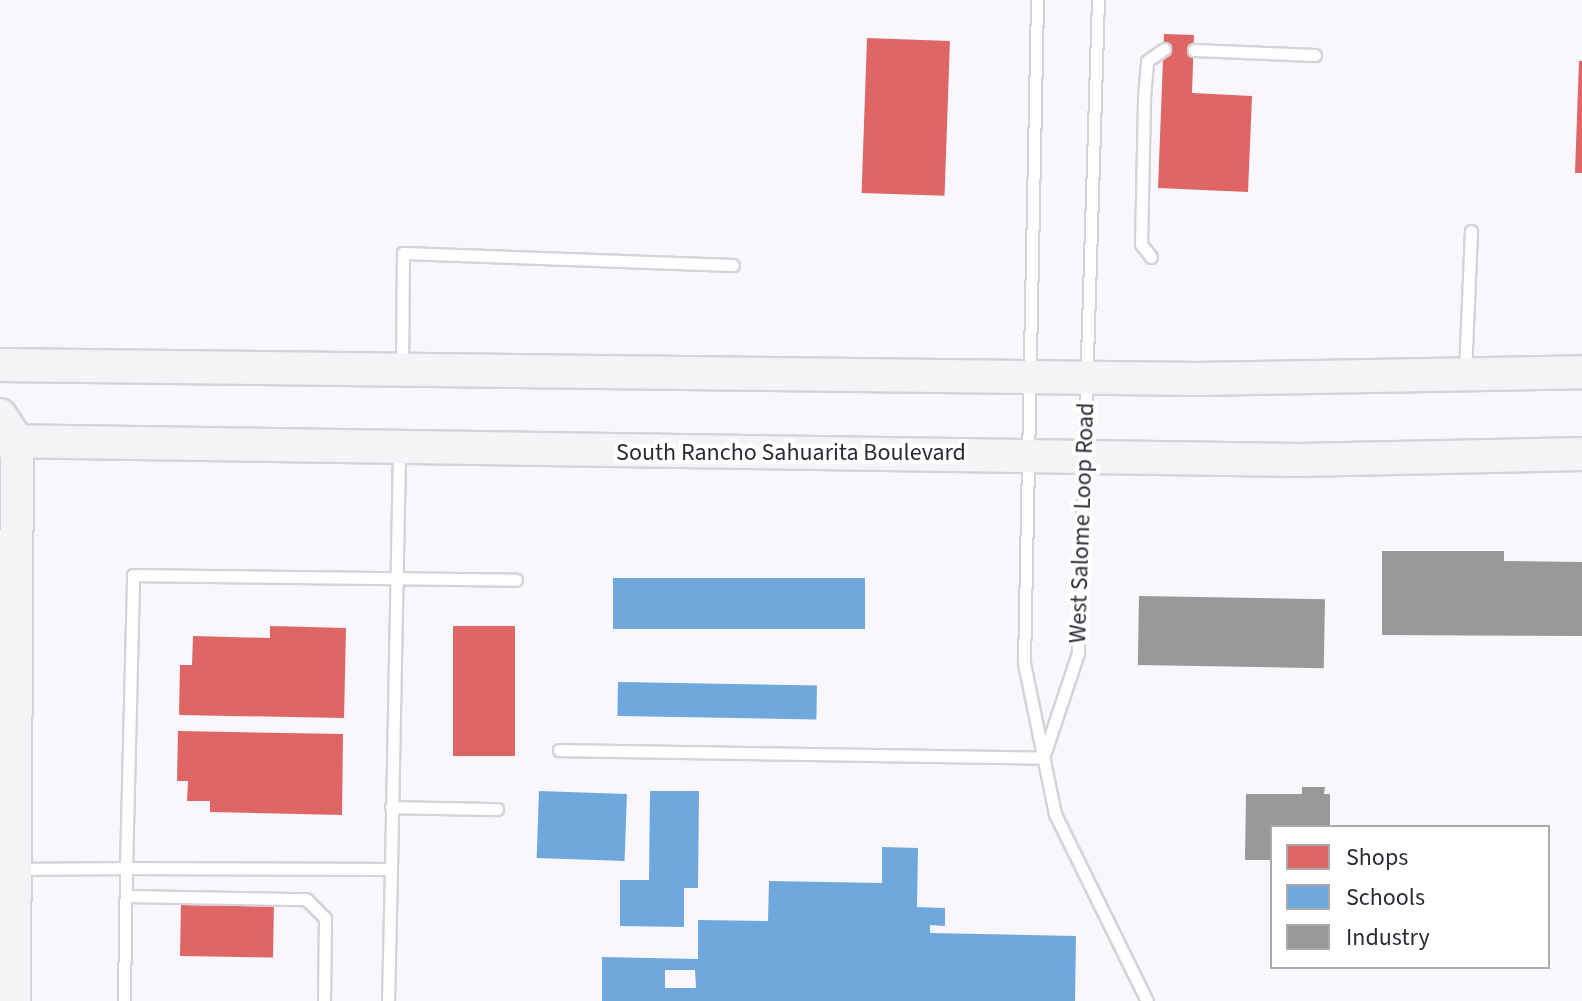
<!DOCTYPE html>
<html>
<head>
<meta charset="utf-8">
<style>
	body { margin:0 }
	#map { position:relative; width:1582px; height:1001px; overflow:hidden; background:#f9f7fb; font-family:"Source Sans 3",sans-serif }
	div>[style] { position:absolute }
	.shops>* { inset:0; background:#e06666; transform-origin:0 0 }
	.schools>* { inset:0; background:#6fa8dc; transform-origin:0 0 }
	.industry>* { inset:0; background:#999; transform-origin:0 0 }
	.roads { filter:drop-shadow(2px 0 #d5d2da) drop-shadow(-2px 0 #d5d2da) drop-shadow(0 2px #d5d2da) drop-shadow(0 -2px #d5d2da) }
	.lane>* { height:11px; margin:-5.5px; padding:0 5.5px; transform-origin:5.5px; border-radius:5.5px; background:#fefefe }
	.secondary>* { height:32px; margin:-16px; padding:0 16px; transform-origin:16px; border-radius:16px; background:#f6f3f6 }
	span { translate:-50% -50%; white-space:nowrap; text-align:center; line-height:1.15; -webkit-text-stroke:8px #fff; paint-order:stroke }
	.street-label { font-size:24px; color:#2e2935 }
	.legend { position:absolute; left:1270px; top:825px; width:280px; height:144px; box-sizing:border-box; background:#fff; border:2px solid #aba9ae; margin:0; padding:10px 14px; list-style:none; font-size:24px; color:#2e2935 }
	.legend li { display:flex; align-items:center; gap:16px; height:40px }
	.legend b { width:40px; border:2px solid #aba9ae }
</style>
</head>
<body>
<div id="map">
	<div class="shops">
		<div style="clip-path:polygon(1164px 34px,1194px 35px,1192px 93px,1252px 96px,1248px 192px,1158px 188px)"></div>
		<div style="left:867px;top:38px;width:83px;height:155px;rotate:2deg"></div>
		<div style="clip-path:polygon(1579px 61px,1582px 61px,1582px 173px,1575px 173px)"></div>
		<div style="clip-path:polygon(270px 626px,346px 628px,344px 718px,179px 715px,180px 665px,192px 665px,193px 636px,270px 638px)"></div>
		<div style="left:453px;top:626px;width:62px;height:130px"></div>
		<div style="clip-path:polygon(178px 731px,343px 734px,342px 815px,210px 812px,210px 801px,187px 801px,188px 781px,177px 781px)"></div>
		<div style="left:181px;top:900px;width:93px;height:56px;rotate:1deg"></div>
	</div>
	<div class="schools">
		<div style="left:613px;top:578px;width:252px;height:51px"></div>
		<div style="left:618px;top:682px;width:199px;height:34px;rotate:1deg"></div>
		<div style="left:539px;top:791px;width:88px;height:67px;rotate:2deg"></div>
		<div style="clip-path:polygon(650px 791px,699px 791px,698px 888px,684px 888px,684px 927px,620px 926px,620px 880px,649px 880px)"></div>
		<div style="clip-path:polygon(evenodd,882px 847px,918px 848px,917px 907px,945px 908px,945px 926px,930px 925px,930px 933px,1076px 936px,1075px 1001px,602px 1001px,602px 957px,698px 959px,698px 920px,768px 921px,769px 881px,882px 883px,882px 847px,665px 970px,695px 970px,696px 988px,665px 988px,665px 970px)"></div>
	</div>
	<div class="industry">
		<div style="clip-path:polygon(1382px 551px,1504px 551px,1504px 561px,1582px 562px,1582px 636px,1382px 635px)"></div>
		<div style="left:1139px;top:596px;width:186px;height:69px;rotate:1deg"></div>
		<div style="clip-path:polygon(1302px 787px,1325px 787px,1324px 794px,1330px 794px,1330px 827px,1272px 827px,1272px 860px,1245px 860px,1246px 794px,1302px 794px)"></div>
	</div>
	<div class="roads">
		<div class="lane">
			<div style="left:1037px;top:0;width:663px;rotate:91.12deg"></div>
			<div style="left:1024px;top:663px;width:154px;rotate:78.4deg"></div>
			<div style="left:1055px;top:814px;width:208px;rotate:63.8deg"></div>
			<div style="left:1194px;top:50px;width:121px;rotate:2.4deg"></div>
			<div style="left:1151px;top:257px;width:16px;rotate:-128deg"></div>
			<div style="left:1141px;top:244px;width:147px;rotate:-88.8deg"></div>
			<div style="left:1144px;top:97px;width:36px;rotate:-85deg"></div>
			<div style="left:1147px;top:61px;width:21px;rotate:-35deg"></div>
			<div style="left:402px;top:367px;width:114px;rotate:-89.5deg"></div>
			<div style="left:403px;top:253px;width:330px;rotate:2.1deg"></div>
			<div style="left:1465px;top:373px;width:142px;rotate:-87.6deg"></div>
			<div style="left:559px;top:750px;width:484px;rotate:0.9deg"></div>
			<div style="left:1043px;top:758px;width:111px;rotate:-71.6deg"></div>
			<div style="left:1078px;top:653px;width:653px;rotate:-88.25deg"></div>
			<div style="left:391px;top:807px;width:106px;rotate:1.1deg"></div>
			<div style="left:16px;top:869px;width:110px;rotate:-0.5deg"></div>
			<div style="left:126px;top:868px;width:133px;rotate:90.9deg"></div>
			<div style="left:391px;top:869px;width:419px;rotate:-88.9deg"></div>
			<div style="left:126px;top:896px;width:180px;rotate:1deg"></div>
			<div style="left:306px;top:899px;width:27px;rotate:45deg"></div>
			<div style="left:325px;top:918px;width:83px;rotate:90.7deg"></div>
			<div style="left:388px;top:1001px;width:132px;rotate:-88.7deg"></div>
			<div style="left:391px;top:869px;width:265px;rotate:-179.8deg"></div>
			<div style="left:126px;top:868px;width:293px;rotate:-88.6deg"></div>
			<div style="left:133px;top:575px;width:383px;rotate:0.7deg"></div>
		</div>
		<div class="secondary">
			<div style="left:0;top:365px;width:1197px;rotate:0.67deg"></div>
			<div style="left:1197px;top:379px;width:385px;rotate:-1deg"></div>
			<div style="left:0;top:415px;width:31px;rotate:57deg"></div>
			<div style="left:17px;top:441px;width:560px;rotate:90.31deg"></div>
			<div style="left:0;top:441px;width:1298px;rotate:0.84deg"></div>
			<div style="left:1298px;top:460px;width:284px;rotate:-1.2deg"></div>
		</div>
	</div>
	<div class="street-label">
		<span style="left:791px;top:453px">South Rancho Sahuarita Boulevard</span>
		<span style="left:1082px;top:523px;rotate:-88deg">West Salome Loop Road</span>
	</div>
	<ul class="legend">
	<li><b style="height:22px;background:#e06666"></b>Shops</li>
	<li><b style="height:22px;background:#6fa8dc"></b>Schools</li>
	<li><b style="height:22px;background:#999"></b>Industry</li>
	</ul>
</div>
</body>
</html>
